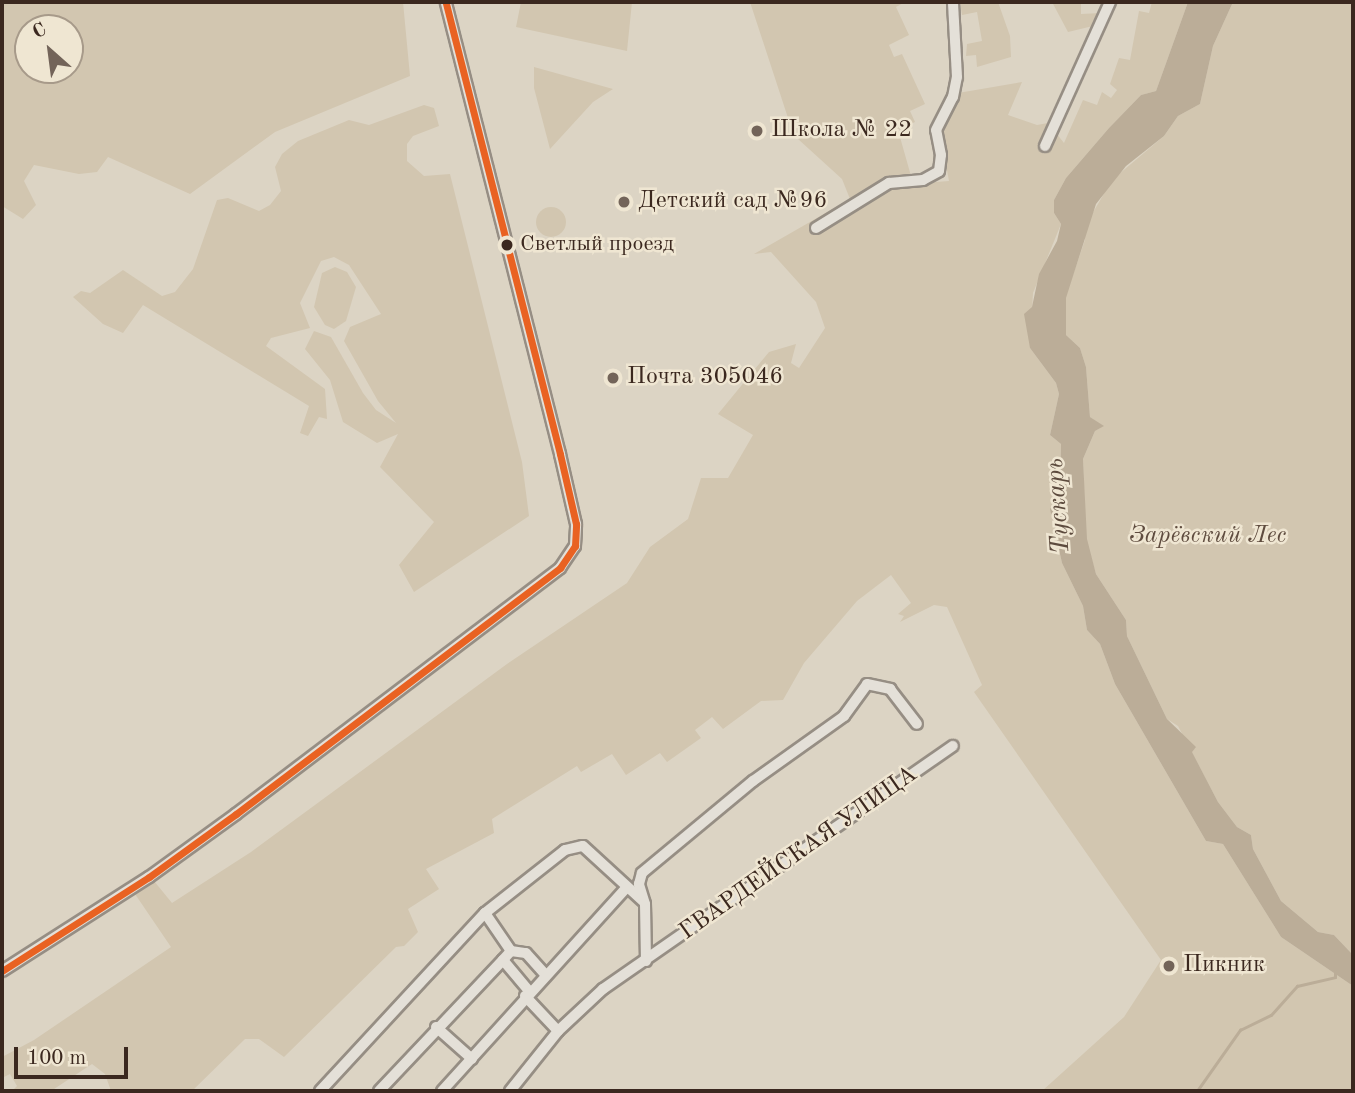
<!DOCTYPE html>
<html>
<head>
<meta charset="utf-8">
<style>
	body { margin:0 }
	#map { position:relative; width:1355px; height:1093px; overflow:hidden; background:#dcd4c4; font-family:"Old Standard TT",serif }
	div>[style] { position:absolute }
	.green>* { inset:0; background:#d2c6b0 }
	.round { border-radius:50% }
	.water>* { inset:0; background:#bbad98 }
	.stream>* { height:2.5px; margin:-1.25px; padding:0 1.25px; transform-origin:1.25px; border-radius:1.25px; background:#bbad98 }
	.roads { filter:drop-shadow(2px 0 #968e84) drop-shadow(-2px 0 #968e84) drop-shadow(0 2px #968e84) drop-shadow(0 -2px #968e84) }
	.minor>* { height:10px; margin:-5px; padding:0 5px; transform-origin:5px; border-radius:5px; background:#e4e0d8 }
	.bus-1>* { height:7px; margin:-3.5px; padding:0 3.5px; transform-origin:3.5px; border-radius:3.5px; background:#e96222 }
	.dots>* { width:19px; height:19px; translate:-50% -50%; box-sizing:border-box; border:4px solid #efe6d2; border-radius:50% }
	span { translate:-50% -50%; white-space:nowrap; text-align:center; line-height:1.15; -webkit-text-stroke:5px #efe6d2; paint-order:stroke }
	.bus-label { font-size:22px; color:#3b281f }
	.left { translate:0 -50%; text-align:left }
	.poi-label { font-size:24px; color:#3b281f }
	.park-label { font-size:24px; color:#5f4c3f; font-style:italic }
	.street-label { font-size:24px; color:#3b281f }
	.water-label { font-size:26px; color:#5d4b3e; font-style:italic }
	.frame { position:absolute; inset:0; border:4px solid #3b281f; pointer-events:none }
	.north { position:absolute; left:14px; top:14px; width:70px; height:70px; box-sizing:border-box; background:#efe6d2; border:2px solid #a79a8a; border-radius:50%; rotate:332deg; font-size:19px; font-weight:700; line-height:28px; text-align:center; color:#3b281f }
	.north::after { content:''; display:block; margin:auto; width:24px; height:32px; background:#736459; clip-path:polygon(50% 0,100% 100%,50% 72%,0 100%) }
	.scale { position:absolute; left:14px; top:1047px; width:114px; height:32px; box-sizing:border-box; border:4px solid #3b281f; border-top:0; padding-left:9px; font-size:21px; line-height:24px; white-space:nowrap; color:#3b281f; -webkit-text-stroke:5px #efe6d2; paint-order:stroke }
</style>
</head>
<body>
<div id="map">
	<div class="green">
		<div style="clip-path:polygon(evenodd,2px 2px,403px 2px,410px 76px,275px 132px,190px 194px,108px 157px,97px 172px,79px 174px,34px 165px,24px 181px,36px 205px,23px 219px,2px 206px,2px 2px,28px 28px,70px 28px,70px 70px,28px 70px,28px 28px)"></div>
		<div style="clip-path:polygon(521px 2px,632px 2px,627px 51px,516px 27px)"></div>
		<div style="clip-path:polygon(750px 2px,905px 2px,896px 7px,909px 35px,889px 45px,894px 57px,902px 54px,925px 104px,910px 111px,915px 122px,898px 130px,911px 176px,887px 180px,855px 198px,897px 185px,949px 181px,939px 128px,958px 93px,1022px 82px,1008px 115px,1037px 125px,1048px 123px,1064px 143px,1083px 100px,1097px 105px,1102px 92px,1111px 98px,1117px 90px,1110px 84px,1119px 58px,1130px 60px,1139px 11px,1149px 13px,1152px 2px,1188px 2px,1156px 91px,1141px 95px,1109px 128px,1066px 178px,1054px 200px,1054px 213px,1061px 224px,1033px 293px,1030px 348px,1056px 383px,1059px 394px,1050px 435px,1061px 444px,1060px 496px,1051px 509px,1062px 563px,1083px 606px,1087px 630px,1100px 644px,1115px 684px,1206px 841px,1223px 844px,1281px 937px,1353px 986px,1353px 1091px,1042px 1091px,1124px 1017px,1161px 960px,974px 692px,982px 685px,947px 607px,934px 605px,900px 622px,904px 616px,898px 614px,911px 603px,891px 575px,857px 601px,804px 663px,783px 700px,761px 701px,723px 729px,712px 717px,695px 730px,701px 738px,667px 762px,660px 753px,626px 775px,612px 754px,581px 772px,577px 766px,492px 819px,494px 833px,426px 869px,439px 889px,408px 909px,418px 932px,404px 946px,396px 947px,284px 1057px,259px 1039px,245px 1039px,192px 1091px,111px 1091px,105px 1074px,92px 1064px,51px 1091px,12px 1091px,17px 1086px,10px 1074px,2px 1078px,2px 1057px,34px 1040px,171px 947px,135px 894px,154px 881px,172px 903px,251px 852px,507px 664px,627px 583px,650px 547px,688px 519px,701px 478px,728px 478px,753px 435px,718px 414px,769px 352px,796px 344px,791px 363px,799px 368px,825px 328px,816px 302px,771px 252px,754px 254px,850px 199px,842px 179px,798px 139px,789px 121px)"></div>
		<div style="clip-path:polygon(960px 2px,998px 2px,1010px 36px,1011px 57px,977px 67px,976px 55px,966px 56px,967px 44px,982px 41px,977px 12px,962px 15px)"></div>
		<div style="clip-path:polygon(1052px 2px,1081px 2px,1081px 14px,1101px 13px,1097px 25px,1068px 32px)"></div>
		<div style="clip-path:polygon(1233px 2px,1353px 2px,1353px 955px,1334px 935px,1318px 932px,1281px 901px,1253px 849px,1251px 835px,1237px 827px,1218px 802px,1178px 726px,1167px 719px,1127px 636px,1126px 620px,1096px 574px,1086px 539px,1083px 459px,1095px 431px,1103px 426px,1090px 417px,1086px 367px,1080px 348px,1066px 335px,1066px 325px,1065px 298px,1085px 240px,1085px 226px,1112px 180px,1164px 136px,1178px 116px,1200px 104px,1213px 46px)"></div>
		<div style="clip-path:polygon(534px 67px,613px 89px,593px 102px,550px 149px,534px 88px)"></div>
		<div style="clip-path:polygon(424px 105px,434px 108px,439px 126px,413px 136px,407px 144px,407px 161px,424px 176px,450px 174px,522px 462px,529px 516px,414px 592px,399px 565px,434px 522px,380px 467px,398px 434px,377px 443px,343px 422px,330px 380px,305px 349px,314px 331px,331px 337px,363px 393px,376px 410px,396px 423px,378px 401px,344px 341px,350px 327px,381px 314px,349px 265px,334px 257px,321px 261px,300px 303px,310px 328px,271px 338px,266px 346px,325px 389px,327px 419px,319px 417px,308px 436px,300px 433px,309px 406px,143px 305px,123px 333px,103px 324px,73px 297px,81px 291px,90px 293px,123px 270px,162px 296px,175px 292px,193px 269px,217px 200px,228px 198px,259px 211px,270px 205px,281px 191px,275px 167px,282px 154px,298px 141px,349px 120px,369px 125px)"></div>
		<div class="round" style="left:536px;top:207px;width:30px;height:30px"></div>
		<div style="clip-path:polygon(335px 267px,347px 272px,356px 287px,346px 321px,334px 329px,325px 325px,314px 307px,322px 273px)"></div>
	</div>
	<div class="water">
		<div style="clip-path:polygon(1188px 2px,1233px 2px,1213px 46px,1200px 104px,1178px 116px,1164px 136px,1126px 166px,1096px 204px,1066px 298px,1066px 335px,1080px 348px,1086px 367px,1090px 417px,1104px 426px,1095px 431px,1083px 459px,1087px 539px,1096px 574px,1126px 620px,1127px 636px,1167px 719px,1196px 747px,1192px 752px,1218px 802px,1237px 827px,1251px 835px,1253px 849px,1281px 901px,1318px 932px,1334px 935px,1353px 955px,1353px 986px,1281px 937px,1223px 844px,1206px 841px,1115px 684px,1100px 644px,1087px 630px,1083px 606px,1062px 563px,1050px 509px,1060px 496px,1061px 444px,1050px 435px,1059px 394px,1056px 383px,1030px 348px,1024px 314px,1032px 307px,1039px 274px,1057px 241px,1061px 224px,1054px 213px,1054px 200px,1066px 178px,1109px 128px,1141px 95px,1156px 91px)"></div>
	</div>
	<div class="stream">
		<div style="left:1197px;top:1091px;width:75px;rotate:-54.8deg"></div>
		<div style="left:1240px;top:1030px;width:34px;rotate:-26deg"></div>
		<div style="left:1271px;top:1015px;width:39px;rotate:-48deg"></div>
		<div style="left:1297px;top:986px;width:39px;rotate:-13deg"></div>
		<div style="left:1335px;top:977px;width:5px;rotate:-90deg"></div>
	</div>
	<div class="roads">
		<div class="minor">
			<div style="left:1045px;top:146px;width:158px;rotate:-65.7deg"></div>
			<div style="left:816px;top:228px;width:86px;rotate:-31.7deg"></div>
			<div style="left:889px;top:183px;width:34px;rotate:-5deg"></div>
			<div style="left:923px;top:180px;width:18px;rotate:-29deg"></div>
			<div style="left:939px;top:171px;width:16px;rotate:-83deg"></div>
			<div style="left:941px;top:155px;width:25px;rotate:-101deg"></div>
			<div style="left:936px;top:130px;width:37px;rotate:-63deg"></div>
			<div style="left:953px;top:97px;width:20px;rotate:-79deg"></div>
			<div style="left:957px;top:77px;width:75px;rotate:-93.1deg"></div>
			<div style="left:485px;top:913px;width:46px;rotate:55.6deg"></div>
			<div style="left:511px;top:951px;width:12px;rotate:132deg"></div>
			<div style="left:503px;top:960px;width:40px;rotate:50deg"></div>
			<div style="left:511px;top:951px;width:15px;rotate:8deg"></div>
			<div style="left:526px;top:953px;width:28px;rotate:48deg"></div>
			<div style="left:646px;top:961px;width:57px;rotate:-91deg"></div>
			<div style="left:645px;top:904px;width:21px;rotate:-107deg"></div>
			<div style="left:639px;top:884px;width:11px;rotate:-75deg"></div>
			<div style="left:642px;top:873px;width:144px;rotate:-39.7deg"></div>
			<div style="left:753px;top:781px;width:112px;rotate:-35.5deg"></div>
			<div style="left:844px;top:716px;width:39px;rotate:-54deg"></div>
			<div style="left:867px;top:684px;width:24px;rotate:12deg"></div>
			<div style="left:890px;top:689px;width:44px;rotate:52.4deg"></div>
			<div style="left:2px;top:971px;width:174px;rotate:-32.6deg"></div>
			<div style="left:149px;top:877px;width:107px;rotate:-35.9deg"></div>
			<div style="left:236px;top:814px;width:407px;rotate:-37.2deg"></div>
			<div style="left:560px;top:568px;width:27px;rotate:-56deg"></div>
			<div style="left:575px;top:546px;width:22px;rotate:-87deg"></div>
			<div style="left:576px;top:524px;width:72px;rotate:-102.9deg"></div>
			<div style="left:560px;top:454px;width:466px;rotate:-104.2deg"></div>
			<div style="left:525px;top:996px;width:48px;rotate:46.7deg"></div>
			<div style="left:436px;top:1027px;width:48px;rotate:41.6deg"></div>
			<div style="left:320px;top:1091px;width:243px;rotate:-47.2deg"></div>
			<div style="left:485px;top:913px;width:102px;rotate:-38.2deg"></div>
			<div style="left:565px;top:850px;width:18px;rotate:-13deg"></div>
			<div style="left:583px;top:846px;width:81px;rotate:42.5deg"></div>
			<div style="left:379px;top:1091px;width:180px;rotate:-46.6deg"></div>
			<div style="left:442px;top:1091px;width:275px;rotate:-47.8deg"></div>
			<div style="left:510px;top:1091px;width:77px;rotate:-51.3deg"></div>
			<div style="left:558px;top:1031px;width:62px;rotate:-43deg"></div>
			<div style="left:603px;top:989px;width:426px;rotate:-34.8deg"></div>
		</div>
	</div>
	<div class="bus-1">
		<div style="left:2px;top:971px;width:174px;rotate:-32.6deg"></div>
		<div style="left:149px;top:877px;width:107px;rotate:-35.9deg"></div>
		<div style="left:236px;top:814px;width:407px;rotate:-37.2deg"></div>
		<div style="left:560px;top:568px;width:27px;rotate:-56deg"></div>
		<div style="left:575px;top:546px;width:22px;rotate:-87deg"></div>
		<div style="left:576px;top:524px;width:72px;rotate:-102.9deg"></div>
		<div style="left:560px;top:454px;width:466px;rotate:-104.2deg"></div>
	</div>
	<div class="dots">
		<div style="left:757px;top:131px;background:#736459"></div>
		<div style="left:624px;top:202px;background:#736459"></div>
		<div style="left:507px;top:245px;background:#3b281f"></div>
		<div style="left:613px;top:378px;background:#736459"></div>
		<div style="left:1169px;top:966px;background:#736459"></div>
	</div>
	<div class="bus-label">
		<span class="left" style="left:520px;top:245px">Светлый проезд</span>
	</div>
	<div class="poi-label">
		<span class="left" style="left:771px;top:131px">Школа № 22</span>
		<span class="left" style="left:638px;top:202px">Детский сад №96</span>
		<span class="left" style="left:627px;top:378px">Почта 305046</span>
		<span class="left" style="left:1183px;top:966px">Пикник</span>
	</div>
	<div class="park-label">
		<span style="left:1208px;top:537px">Зарёвский Лес</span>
	</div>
	<div class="street-label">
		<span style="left:799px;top:854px;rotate:-35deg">ГВАРДЕЙСКАЯ УЛИЦА</span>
	</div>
	<div class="water-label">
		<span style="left:1059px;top:506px;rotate:-94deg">Тускарь</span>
	</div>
	<div class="frame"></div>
	<div class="north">С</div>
	<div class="scale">100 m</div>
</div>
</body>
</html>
